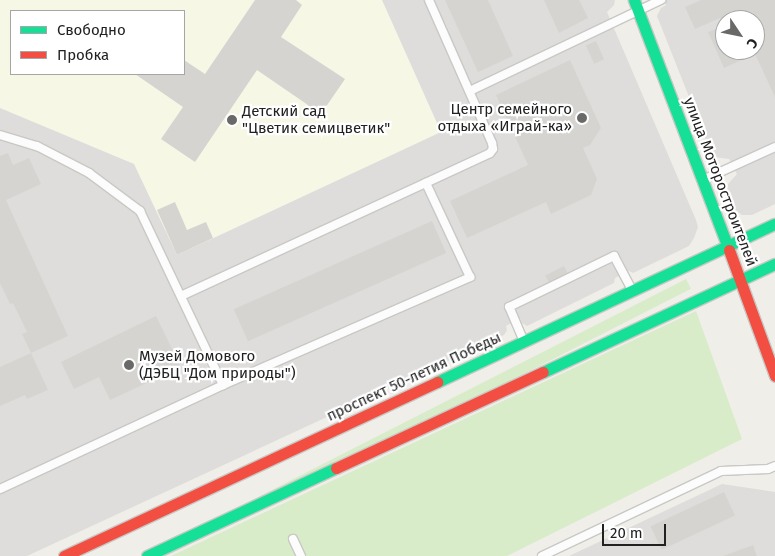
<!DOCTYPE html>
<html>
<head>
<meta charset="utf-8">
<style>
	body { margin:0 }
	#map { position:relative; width:775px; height:556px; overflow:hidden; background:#efeee9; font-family:"Fira Sans",sans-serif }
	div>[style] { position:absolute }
	.residential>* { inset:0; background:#dedddb }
	.education>* { inset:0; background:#f6f7e5 }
	.grass>* { inset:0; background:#d8ecc9; transform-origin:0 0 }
	.building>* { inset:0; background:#d6d4d0; transform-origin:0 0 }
	.roads { filter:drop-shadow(1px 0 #c8c8c5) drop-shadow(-1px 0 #c8c8c5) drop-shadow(0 1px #c8c8c5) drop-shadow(0 -1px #c8c8c5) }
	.lane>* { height:8px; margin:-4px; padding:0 4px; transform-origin:4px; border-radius:4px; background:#fdfcfc }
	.fast>* { height:11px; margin:-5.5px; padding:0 5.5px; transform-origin:5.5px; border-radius:5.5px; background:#16e098 }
	.jam>* { height:11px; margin:-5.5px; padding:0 5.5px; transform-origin:5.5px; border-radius:5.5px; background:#f24e42 }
	.dots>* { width:14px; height:14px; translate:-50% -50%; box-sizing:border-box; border:2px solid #fff; border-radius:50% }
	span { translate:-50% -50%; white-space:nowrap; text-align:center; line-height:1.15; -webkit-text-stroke:4.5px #fff; paint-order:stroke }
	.poi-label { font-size:15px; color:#212121 }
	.right { translate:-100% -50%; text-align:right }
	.left { translate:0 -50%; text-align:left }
	.street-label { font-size:15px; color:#212121 }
	.legend { position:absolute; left:10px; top:10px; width:175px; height:65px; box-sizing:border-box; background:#fff; border:1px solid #a6a6a6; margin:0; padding:6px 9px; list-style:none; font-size:15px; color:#212121 }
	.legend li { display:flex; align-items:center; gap:10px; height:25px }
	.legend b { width:25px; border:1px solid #a6a6a6 }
	.north { position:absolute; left:715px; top:10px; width:50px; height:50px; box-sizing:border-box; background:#fff; border:1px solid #a6a6a6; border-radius:50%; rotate:124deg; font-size:14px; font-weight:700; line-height:20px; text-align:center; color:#212121 }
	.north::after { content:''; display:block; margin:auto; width:18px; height:22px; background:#696967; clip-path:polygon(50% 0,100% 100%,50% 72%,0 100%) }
	.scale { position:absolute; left:602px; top:524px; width:64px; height:22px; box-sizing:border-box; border:2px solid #212121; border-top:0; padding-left:6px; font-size:15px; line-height:18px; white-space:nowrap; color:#212121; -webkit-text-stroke:4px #fff; paint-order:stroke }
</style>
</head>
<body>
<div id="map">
	<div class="residential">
		<div style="clip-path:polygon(evenodd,0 0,615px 0,614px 5px,607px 12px,696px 220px,698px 227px,694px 238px,689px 246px,633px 273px,629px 271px,615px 278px,614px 283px,527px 326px,522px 323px,520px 318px,506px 326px,507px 330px,504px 335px,27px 556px,0 556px,0 0,11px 11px,184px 11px,184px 74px,11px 74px,11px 11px)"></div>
		<div style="clip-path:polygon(evenodd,664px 0,775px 0,775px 204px,752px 215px,742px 215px,733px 208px,726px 197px,728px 184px,737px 174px,729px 159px,714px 157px,710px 150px,657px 16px,661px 8px,666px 5px,664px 0,725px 20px,755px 20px,755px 50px,725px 50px,725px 20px)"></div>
		<div style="clip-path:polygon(722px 484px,775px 492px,775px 556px,569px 556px)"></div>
	</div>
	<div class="education">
		<div style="clip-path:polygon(evenodd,0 0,382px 0,441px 132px,177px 255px,134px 164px,0 108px,0 0,11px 11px,184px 11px,184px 74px,11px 74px,11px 11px)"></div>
	</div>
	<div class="grass">
		<div style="left:686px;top:279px;width:11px;height:656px;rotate:63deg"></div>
		<div style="clip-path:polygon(696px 311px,742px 439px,507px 556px,171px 556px)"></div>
	</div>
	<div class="building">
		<div style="clip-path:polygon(255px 0,296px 0,302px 5px,281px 37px,345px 79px,321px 114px,257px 70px,195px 162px,161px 139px,183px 107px,135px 74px,184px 74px,184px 60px,205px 74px)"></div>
		<div style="clip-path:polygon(445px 0,488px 0,513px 56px,478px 72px)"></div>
		<div style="clip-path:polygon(544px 0,579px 0,588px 18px,559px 33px)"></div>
		<div style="clip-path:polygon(evenodd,701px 0,775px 0,775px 97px,755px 54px,724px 68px,708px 32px,723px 26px,720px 18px,695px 29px,685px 7px,701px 0,725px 20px,755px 20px,755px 50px,725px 50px,725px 20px)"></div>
		<div style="left:596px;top:41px;width:20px;height:11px;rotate:66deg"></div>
		<div style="clip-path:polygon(570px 60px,601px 128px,590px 145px,583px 148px,597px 179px,591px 195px,551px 214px,546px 202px,467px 238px,450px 201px,528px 165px,496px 95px)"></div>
		<div style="clip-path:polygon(8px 153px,13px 165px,29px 158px,41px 184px,6px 200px,68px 336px,31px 353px,22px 334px,27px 332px,13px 303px,10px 304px,0 283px,0 156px)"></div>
		<div style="clip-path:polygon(175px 202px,187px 230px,206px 222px,213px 238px,177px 255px,157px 210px)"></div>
		<div style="left:432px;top:221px;width:35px;height:217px;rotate:66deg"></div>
		<div style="left:564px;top:266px;width:9px;height:21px;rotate:63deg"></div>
		<div style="clip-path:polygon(156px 316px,181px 367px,110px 400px,99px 377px,74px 389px,61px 362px)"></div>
		<div style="clip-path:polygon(31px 353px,48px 390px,27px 399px,25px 395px,0 406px,0 367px)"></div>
		<div style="left:724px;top:492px;width:26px;height:81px;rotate:65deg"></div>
		<div style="clip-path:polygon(753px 545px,757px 556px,723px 556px)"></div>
	</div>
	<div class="roads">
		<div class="lane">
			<div style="left:470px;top:91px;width:212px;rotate:-25.5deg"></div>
			<div style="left:0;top:135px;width:39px;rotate:17deg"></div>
			<div style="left:37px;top:146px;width:59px;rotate:27.4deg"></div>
			<div style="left:89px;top:173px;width:64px;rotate:36.7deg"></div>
			<div style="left:140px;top:211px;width:193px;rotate:64.5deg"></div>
			<div style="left:705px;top:179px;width:77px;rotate:-24.6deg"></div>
			<div style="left:181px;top:296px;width:340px;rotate:-24.8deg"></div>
			<div style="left:490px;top:153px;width:5px;rotate:-53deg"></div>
			<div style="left:493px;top:149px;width:6px;rotate:-99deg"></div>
			<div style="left:492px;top:143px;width:156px;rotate:-113.8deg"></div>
			<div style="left:522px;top:337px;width:33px;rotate:-113deg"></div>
			<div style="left:509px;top:307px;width:117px;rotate:-25.9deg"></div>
			<div style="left:614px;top:256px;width:36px;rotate:62deg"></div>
			<div style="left:0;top:489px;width:246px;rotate:-25deg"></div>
			<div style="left:223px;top:385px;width:270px;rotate:-23.6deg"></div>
			<div style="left:470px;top:277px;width:104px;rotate:-115.1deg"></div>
			<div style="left:293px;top:539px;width:19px;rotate:65deg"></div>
			<div style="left:542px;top:556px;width:198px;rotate:-25.4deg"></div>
			<div style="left:721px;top:471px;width:47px;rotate:-2.4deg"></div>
			<div style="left:768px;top:469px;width:8px;rotate:-23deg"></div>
		</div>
		<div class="fast">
			<div style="left:634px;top:0;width:267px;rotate:69.2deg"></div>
			<div style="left:543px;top:372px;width:256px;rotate:-25deg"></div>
			<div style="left:437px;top:382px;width:373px;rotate:-25.1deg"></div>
			<div style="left:147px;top:556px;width:208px;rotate:-25deg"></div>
		</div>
		<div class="jam">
			<div style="left:729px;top:250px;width:134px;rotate:69.9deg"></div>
			<div style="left:336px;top:468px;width:228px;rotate:-24.9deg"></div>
			<div style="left:64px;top:556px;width:412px;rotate:-25deg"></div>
		</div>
	</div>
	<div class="dots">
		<div style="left:582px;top:118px;background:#696967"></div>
		<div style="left:232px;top:120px;background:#696967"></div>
		<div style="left:129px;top:365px;background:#696967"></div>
	</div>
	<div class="poi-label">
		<span class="right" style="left:572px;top:118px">Центр семейного<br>отдыха «Играй-ка»</span>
		<span class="left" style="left:242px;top:120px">Детский сад<br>"Цветик семицветик"</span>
		<span class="left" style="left:139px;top:365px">Музей Домового<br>(ДЭБЦ "Дом природы")</span>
	</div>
	<div class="street-label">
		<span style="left:720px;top:182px;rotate:69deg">улица Моторостроителей</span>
		<span style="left:414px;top:377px;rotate:-25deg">проспект 50-летия Победы</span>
	</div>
	<ul class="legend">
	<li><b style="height:6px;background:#16e098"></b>Свободно</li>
	<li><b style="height:6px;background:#f24e42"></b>Пробка</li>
	</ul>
	<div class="north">С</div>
	<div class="scale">20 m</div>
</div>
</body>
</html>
